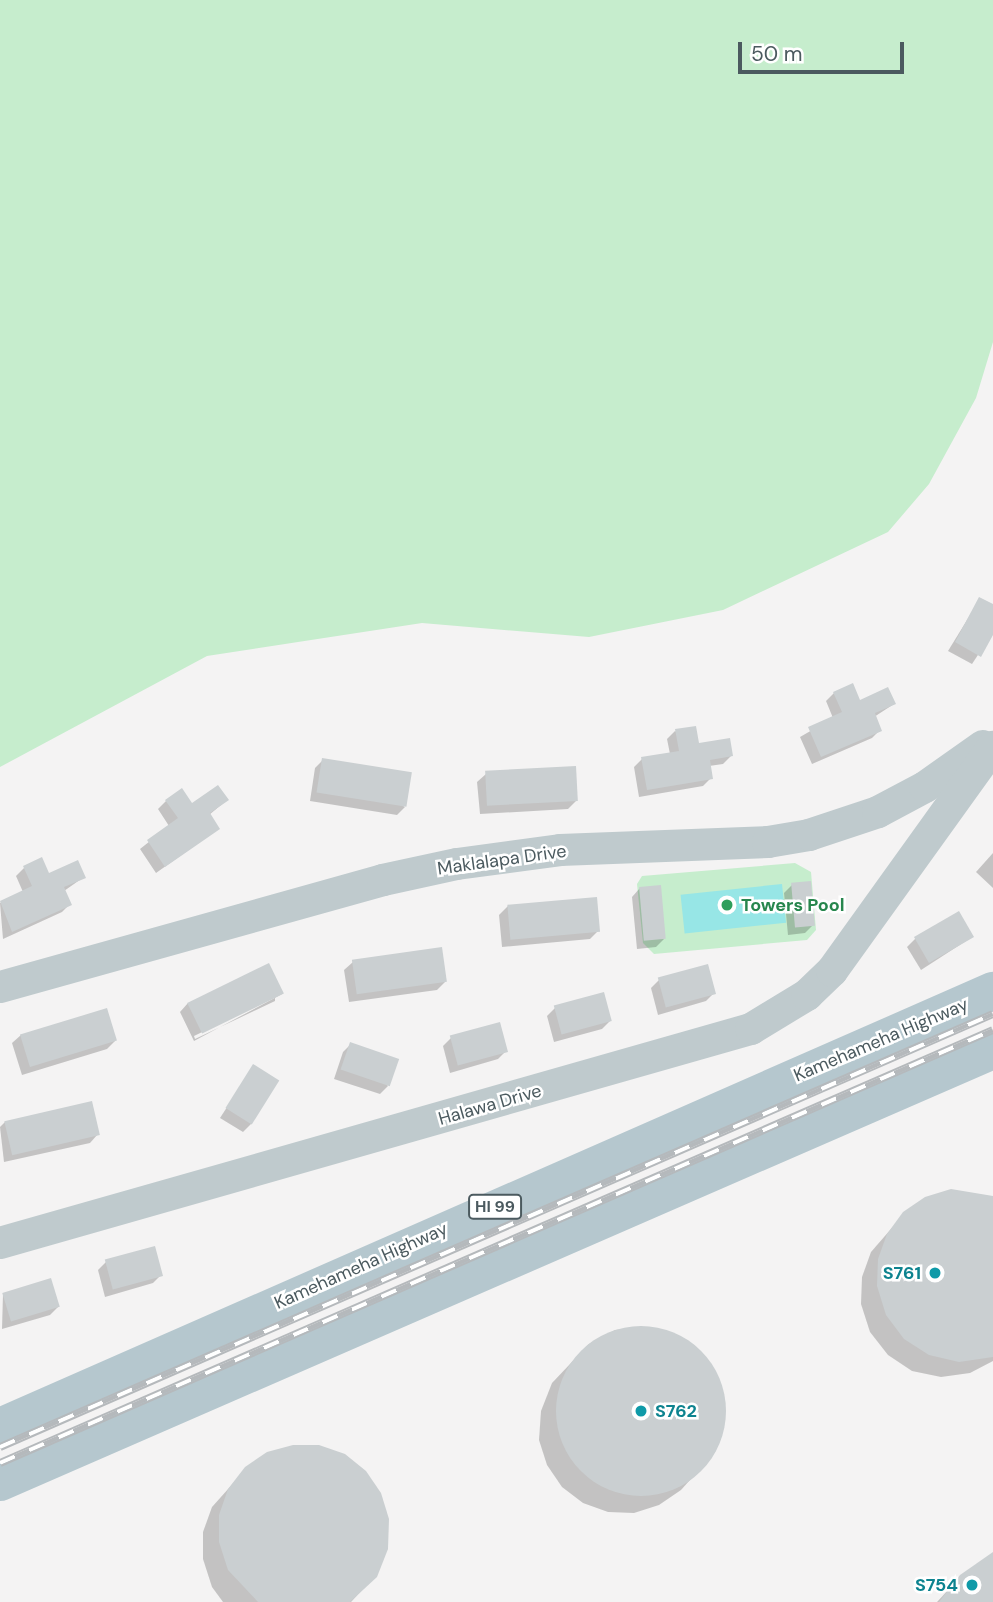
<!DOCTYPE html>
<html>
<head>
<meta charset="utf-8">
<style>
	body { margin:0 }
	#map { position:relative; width:993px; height:1602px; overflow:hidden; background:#f4f3f3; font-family:"DM Sans",sans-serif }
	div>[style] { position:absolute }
	.green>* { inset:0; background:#c6edcd }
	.water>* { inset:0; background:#97e6e6; transform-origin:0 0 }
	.shadow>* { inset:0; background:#0003 }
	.building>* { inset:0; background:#cacfd1; transform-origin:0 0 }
	.round { border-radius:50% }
	.minor>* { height:32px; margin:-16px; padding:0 16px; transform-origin:16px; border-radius:16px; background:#bfcacd }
	.major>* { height:38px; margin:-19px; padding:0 19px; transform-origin:19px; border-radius:19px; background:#b5c7ce }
	.rail>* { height:8px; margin-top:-4px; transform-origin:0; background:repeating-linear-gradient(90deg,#fff 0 16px,#b5b9bc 0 32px); box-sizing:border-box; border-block:2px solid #b5b9bc }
	.dots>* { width:19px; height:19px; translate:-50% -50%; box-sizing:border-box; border:4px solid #fff; border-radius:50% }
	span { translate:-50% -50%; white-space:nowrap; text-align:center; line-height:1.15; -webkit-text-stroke:5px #fff; paint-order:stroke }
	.shield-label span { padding:2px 5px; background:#fff; border:2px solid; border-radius:5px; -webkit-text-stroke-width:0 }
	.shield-label { font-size:16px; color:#4b5a5f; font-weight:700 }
	.street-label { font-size:18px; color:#4b5a5f }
	.leisure-label { font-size:18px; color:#27864d; font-weight:700 }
	.left { translate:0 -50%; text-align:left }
	.culture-label { font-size:18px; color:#0d838f; font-weight:700 }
	.right { translate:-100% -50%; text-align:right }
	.scale { position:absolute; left:738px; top:42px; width:166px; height:32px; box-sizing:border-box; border:4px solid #4b5a5f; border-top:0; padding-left:9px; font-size:21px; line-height:24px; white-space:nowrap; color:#4b5a5f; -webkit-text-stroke:5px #fff; paint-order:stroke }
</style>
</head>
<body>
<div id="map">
	<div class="green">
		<div style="clip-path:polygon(0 0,993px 0,993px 342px,976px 398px,929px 484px,888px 532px,723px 610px,589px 637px,422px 623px,207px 656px,0 767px)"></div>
		<div style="clip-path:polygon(795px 863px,811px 872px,816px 930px,807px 940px,654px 954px,643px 943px,637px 884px,642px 876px)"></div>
	</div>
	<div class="water">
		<div style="left:782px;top:884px;width:39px;height:102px;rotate:84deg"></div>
	</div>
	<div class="shadow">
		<div style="clip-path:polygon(980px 599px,993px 606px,993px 632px,972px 664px,948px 651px)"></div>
		<div style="clip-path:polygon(834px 693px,859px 702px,894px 704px,874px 717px,880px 730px,872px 738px,812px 764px,800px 737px,833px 718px,826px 701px)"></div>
		<div style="clip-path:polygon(675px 731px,697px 745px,731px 756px,723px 764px,709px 766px,711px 778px,703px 786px,639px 797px,634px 767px,642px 759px,670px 754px,667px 739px)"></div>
		<div style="clip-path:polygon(323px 760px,405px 807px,397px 815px,310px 801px,315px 768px)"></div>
		<div style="clip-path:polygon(486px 774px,576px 801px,568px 809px,480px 814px,477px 782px)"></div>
		<div style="clip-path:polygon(227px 800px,209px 815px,218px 829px,156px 873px,140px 849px,169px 826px,158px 809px,166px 801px,192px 805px)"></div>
		<div style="clip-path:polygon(993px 853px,993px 888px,976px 872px)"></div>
		<div style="clip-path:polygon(24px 868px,48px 876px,84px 877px,64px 891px,70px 904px,62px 912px,3px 939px,0 903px,23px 892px,16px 876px)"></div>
		<div style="clip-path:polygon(792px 885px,813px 925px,805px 933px,788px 935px,784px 893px)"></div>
		<div style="clip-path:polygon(640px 888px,664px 939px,656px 947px,637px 949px,632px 897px)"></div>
		<div style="clip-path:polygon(508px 906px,598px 931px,590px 939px,502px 947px,499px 915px)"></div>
		<div style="clip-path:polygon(972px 937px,921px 970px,907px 947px,915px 939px)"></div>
		<div style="clip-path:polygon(353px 962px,445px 982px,437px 990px,349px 1002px,344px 970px)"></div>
		<div style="clip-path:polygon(659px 980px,714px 993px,706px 1001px,658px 1015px,651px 988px)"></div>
		<div style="clip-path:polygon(evenodd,282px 994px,194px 1041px,180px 1012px,188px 1003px,282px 994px,275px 997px,275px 1001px,195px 1039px,194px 1036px,275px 997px)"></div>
		<div style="clip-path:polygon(555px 1008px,610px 1021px,602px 1029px,554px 1042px,547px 1016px)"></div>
		<div style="clip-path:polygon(21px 1035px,115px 1041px,107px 1049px,22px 1075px,12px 1043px)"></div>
		<div style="clip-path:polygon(451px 1038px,506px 1051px,498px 1059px,450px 1073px,443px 1046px)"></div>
		<div style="clip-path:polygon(351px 1044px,388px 1086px,380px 1094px,334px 1079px,343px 1052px)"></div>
		<div style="clip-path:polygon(253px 1067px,251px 1124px,243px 1132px,220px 1118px)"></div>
		<div style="clip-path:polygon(5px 1122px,98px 1134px,90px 1143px,4px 1162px,0 1127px)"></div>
		<div style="clip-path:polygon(951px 1191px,993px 1197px,993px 1361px,970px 1373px,941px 1377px,912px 1371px,888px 1355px,870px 1332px,861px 1304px,862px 1277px,871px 1252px,904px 1214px)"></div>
		<div style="clip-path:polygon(106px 1262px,161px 1275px,153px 1283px,105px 1297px,98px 1270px)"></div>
		<div style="clip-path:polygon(3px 1294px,58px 1307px,50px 1315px,2px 1329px)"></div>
		<div style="clip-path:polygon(644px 1327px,673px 1333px,697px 1349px,715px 1372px,724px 1400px,723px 1427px,715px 1452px,681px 1490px,659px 1505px,634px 1513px,608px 1512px,583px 1503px,562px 1487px,547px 1465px,539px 1440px,541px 1411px,552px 1383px,589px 1344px,615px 1330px)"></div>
		<div style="clip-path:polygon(246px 1469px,375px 1576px,351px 1602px,223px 1602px,212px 1587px,203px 1559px,203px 1532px,212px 1507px)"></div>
		<div style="clip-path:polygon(993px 1558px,993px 1602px,937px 1602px,961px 1576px)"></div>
	</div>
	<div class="building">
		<div style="clip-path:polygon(979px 597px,993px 604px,993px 635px,981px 657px,955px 642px)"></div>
		<div style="clip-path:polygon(853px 683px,860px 700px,888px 687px,896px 704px,875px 713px,882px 731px,821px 757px,808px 727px,842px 712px,833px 692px)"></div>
		<div style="clip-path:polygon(696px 726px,699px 743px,730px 738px,733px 756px,710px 760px,713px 779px,647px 790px,641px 757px,679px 751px,675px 729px)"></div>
		<div style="left:322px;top:758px;width:91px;height:35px;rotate:9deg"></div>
		<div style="left:576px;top:766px;width:35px;height:91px;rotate:87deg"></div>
		<div style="clip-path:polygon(218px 785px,229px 800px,210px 813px,220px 829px,165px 867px,147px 840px,178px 818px,165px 800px,182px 788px,192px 803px)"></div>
		<div style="clip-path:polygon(42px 857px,49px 873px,78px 860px,86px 878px,64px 887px,72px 905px,12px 932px,0 901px,32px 886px,23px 866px)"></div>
		<div style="left:811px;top:881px;width:45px;height:20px;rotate:85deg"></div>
		<div style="left:661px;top:885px;width:54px;height:22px;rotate:85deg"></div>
		<div style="left:597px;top:897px;width:35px;height:90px;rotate:85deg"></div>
		<div style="left:959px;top:911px;width:30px;height:52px;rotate:60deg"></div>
		<div style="left:442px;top:947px;width:35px;height:91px;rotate:82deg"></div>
		<div style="left:269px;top:963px;width:34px;height:91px;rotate:64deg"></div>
		<div style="left:708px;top:964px;width:31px;height:52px;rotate:75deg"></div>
		<div style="left:604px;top:992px;width:30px;height:52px;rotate:75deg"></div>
		<div style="left:107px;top:1008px;width:34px;height:91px;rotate:73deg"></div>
		<div style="left:500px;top:1022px;width:31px;height:52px;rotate:75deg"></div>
		<div style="left:350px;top:1042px;width:52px;height:29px;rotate:19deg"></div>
		<div style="left:253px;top:1064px;width:31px;height:52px;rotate:32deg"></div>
		<div style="left:92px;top:1101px;width:35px;height:90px;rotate:77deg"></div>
		<div style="clip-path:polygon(951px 1189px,993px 1196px,993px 1357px,959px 1362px,929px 1355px,904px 1339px,886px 1315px,877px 1286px,878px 1259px,887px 1234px,903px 1212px,925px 1197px)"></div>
		<div style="left:155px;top:1246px;width:31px;height:52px;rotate:75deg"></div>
		<div style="left:51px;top:1278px;width:30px;height:51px;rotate:73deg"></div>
		<div class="round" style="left:556px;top:1326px;width:170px;height:170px"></div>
		<div style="clip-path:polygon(293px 1445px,319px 1445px,345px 1454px,366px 1471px,381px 1493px,389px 1519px,388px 1549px,377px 1577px,350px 1602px,258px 1602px,228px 1570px,219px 1542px,219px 1515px,228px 1489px,245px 1467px,267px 1452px)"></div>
		<div style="clip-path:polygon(993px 1552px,993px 1602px,939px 1602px,960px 1575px)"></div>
	</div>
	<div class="minor">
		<div style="left:0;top:987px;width:398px;rotate:-15.6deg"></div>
		<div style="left:383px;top:880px;width:76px;rotate:-12.2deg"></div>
		<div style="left:457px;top:864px;width:104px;rotate:-7.7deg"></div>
		<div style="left:560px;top:850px;width:208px;rotate:-2.2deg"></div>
		<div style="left:768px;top:842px;width:42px;rotate:-9.7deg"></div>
		<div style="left:809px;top:835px;width:73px;rotate:-18.4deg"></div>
		<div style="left:878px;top:812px;width:53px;rotate:-28deg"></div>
		<div style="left:925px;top:787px;width:71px;rotate:-35.3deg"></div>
		<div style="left:0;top:1243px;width:781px;rotate:-15.91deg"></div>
		<div style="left:751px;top:1029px;width:66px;rotate:-31.3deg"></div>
		<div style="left:807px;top:995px;width:35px;rotate:-44deg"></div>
		<div style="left:832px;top:971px;width:276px;rotate:-54.3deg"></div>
	</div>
	<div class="major">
		<div style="left:0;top:1427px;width:1085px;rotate:-23.71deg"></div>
		<div style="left:0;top:1482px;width:1083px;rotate:-23.51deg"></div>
	</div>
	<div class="rail">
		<div style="left:0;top:1447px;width:1083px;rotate:-23.56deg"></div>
		<div style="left:0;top:1463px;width:1083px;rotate:-23.56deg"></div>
	</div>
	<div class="dots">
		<div style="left:727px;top:905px;background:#2e9e5b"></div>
		<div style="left:935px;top:1273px;background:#0f9aa8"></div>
		<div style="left:641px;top:1411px;background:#0f9aa8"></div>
		<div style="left:972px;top:1585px;background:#0f9aa8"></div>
	</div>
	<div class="shield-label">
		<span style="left:495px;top:1207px">HI 99</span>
	</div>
	<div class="street-label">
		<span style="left:502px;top:860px;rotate:-8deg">Maklalapa Drive</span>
		<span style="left:881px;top:1040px;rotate:-23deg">Kamehameha Highway</span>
		<span style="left:490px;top:1105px;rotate:-16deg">Halawa Drive</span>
		<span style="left:361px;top:1266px;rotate:-24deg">Kamehameha Highway</span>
	</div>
	<div class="leisure-label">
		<span class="left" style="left:741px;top:905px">Towers Pool</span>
	</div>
	<div class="culture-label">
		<span class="right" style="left:921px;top:1273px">S761</span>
		<span class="left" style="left:655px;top:1411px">S762</span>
		<span class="right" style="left:958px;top:1585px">S754</span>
	</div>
	<div class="scale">50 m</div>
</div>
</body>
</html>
